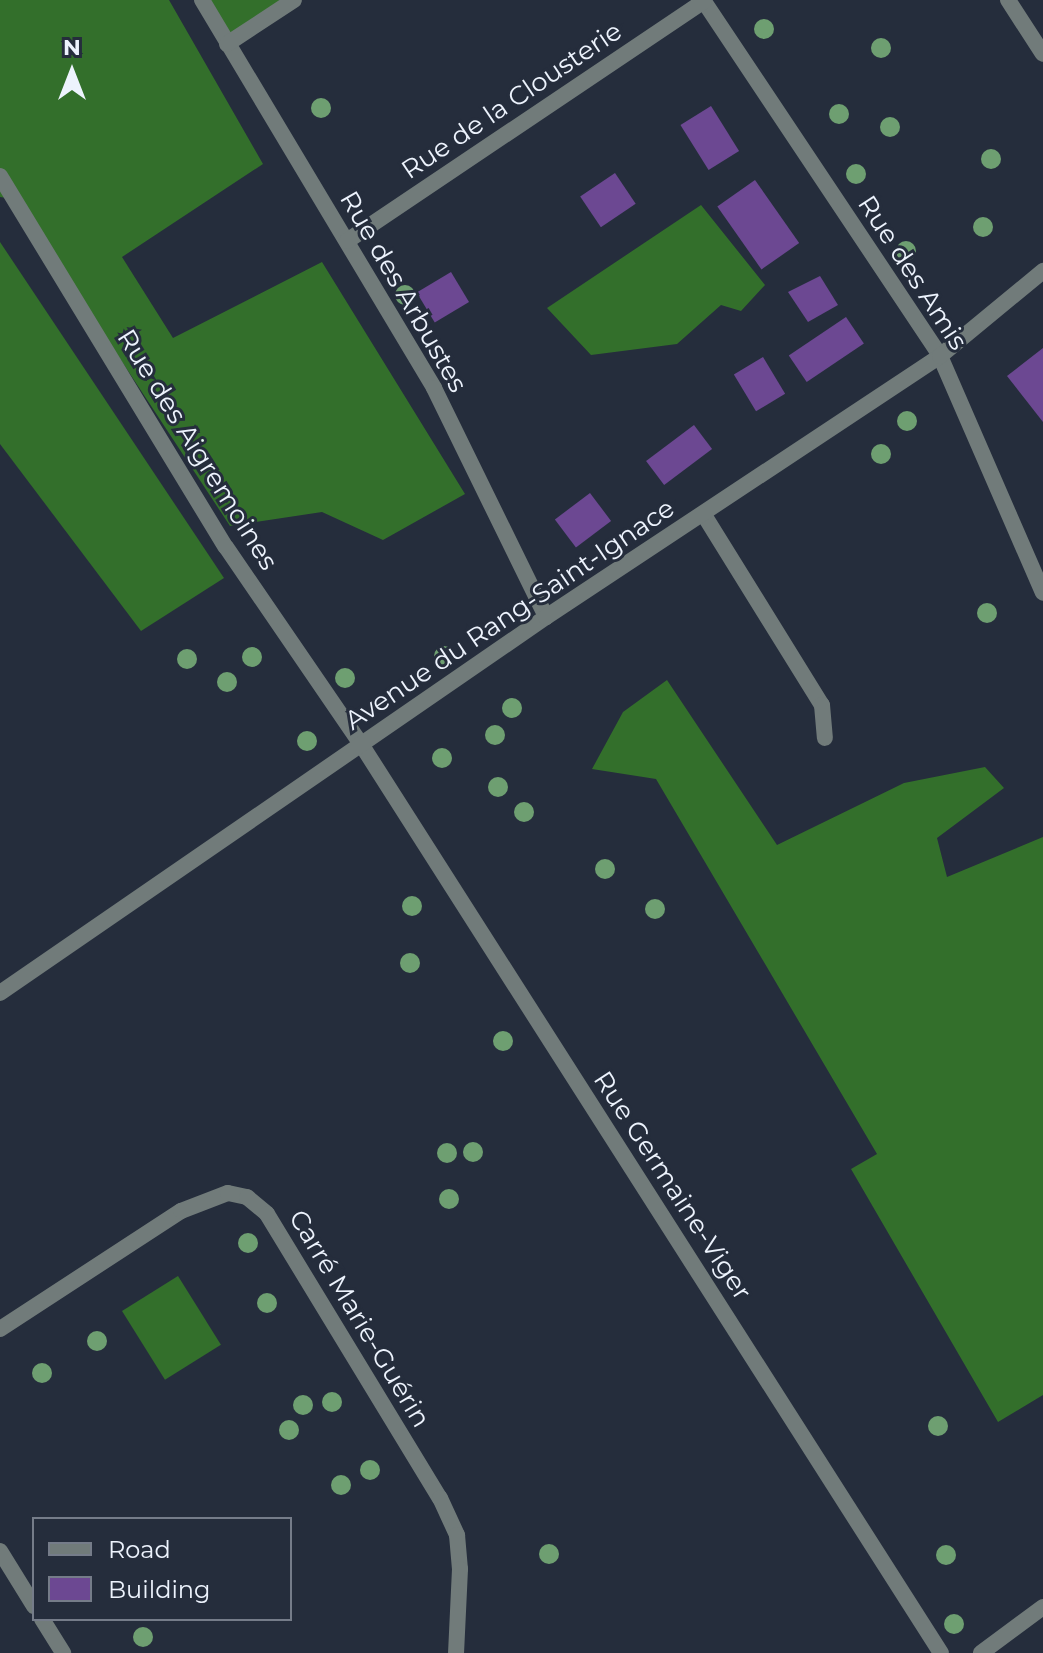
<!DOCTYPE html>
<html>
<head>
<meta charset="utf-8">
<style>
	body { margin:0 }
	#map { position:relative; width:1043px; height:1653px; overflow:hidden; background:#252d3c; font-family:Montserrat,sans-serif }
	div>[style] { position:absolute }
	.forest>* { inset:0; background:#336f2b; transform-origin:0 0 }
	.building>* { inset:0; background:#6c4892; transform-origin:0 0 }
	.street>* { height:16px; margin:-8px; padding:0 8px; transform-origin:8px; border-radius:8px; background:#717b7a }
	.trees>* { width:20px; height:20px; margin:-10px; border-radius:50%; background:#6e9f71 }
	span { translate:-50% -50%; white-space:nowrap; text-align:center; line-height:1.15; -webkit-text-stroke:6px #252d3c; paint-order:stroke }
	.street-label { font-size:26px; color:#edf3fd }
	.legend { position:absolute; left:32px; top:1517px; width:260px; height:104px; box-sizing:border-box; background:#252d3c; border:2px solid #757c89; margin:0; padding:10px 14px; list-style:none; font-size:24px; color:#edf3fd }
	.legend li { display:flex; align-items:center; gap:16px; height:40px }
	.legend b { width:40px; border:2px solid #757c89 }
	.north { position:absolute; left:32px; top:32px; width:80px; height:80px; -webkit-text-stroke:6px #252d3c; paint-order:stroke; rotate:0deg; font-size:22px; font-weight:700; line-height:32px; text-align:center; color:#edf3fd }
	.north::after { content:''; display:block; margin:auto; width:28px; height:36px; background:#edf3fd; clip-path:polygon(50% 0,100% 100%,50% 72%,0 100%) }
</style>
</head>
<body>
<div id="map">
	<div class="forest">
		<div style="clip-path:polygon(0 0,169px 0,263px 164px,122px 257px,173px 338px,322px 262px,465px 494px,383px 540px,322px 512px,230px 526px,15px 199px,0 197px)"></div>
		<div style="clip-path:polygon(202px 0,296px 0,232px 48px)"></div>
		<div style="clip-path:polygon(701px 205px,765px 285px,741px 311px,721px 305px,677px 344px,591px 355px,547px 308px)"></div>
		<div style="clip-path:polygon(0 242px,224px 578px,141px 631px,0 444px)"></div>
		<div style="clip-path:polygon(667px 680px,777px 845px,904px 783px,985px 767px,1004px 788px,937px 838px,947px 877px,1043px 837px,1043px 1395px,998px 1422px,851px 1169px,877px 1154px,656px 779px,592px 769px,623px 712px)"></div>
		<div style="left:178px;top:1276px;width:81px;height:66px;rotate:58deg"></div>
	</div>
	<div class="building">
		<div style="left:711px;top:106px;width:53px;height:36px;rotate:58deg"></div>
		<div style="left:615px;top:173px;width:37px;height:42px;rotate:56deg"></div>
		<div style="left:755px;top:180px;width:77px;height:46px;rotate:55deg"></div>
		<div style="left:451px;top:272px;width:35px;height:40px;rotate:59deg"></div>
		<div style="clip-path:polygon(820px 276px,838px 305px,808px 322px,788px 292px)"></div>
		<div style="left:846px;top:317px;width:32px;height:69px;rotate:56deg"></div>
		<div style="clip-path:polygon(1043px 348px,1043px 422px,1007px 376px)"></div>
		<div style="left:763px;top:357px;width:43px;height:34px;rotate:59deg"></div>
		<div style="left:694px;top:425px;width:30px;height:60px;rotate:53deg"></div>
		<div style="left:590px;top:493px;width:35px;height:44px;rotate:53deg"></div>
	</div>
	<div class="street">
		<div style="left:202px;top:0;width:452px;rotate:59.1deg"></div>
		<div style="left:434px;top:388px;width:255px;rotate:63.9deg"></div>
		<div style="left:703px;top:0;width:428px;rotate:56.3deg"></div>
		<div style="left:940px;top:356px;width:258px;rotate:66.5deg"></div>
		<div style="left:1008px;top:0;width:64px;rotate:57.1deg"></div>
		<div style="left:227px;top:44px;width:80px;rotate:-33.3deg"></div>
		<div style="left:0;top:176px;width:434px;rotate:58.7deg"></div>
		<div style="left:226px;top:547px;width:239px;rotate:55.6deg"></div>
		<div style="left:361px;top:744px;width:1078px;rotate:57.46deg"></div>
		<div style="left:347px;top:241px;width:430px;rotate:-33.9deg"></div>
		<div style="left:704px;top:515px;width:224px;rotate:58.2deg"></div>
		<div style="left:822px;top:705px;width:33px;rotate:85deg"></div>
		<div style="left:0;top:993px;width:663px;rotate:-34.55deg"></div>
		<div style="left:546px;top:617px;width:473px;rotate:-33.5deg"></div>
		<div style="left:940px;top:356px;width:134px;rotate:-39.5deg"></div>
		<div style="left:0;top:1329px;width:216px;rotate:-33.1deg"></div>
		<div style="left:181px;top:1211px;width:50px;rotate:-21deg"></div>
		<div style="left:228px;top:1193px;width:19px;rotate:12deg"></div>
		<div style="left:247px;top:1197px;width:26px;rotate:40deg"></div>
		<div style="left:267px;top:1214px;width:333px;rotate:58.7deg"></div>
		<div style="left:440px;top:1498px;width:41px;rotate:65.3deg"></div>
		<div style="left:457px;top:1535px;width:34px;rotate:85deg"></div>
		<div style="left:460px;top:1569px;width:84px;rotate:92.7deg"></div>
		<div style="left:0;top:1551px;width:65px;rotate:58.3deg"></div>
		<div style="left:42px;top:1619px;width:40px;rotate:58deg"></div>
		<div style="left:981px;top:1653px;width:77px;rotate:-36.6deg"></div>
	</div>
	<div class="trees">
		<div style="left:764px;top:29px"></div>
		<div style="left:881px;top:48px"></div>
		<div style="left:321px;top:108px"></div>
		<div style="left:839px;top:114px"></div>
		<div style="left:890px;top:127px"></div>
		<div style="left:991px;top:159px"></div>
		<div style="left:856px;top:174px"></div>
		<div style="left:983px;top:227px"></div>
		<div style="left:906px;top:251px"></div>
		<div style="left:405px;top:295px"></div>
		<div style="left:907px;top:421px"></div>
		<div style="left:881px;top:454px"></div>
		<div style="left:987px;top:613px"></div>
		<div style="left:444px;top:656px"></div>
		<div style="left:252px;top:657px"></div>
		<div style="left:187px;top:659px"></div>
		<div style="left:345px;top:678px"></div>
		<div style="left:227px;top:682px"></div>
		<div style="left:512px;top:708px"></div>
		<div style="left:495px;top:735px"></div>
		<div style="left:307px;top:741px"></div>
		<div style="left:442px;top:758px"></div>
		<div style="left:498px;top:787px"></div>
		<div style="left:524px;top:812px"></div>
		<div style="left:605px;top:869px"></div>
		<div style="left:412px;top:906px"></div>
		<div style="left:655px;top:909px"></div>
		<div style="left:410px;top:963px"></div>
		<div style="left:503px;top:1041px"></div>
		<div style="left:473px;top:1152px"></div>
		<div style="left:447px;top:1153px"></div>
		<div style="left:449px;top:1199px"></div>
		<div style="left:248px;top:1243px"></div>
		<div style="left:267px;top:1303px"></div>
		<div style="left:97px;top:1341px"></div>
		<div style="left:42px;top:1373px"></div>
		<div style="left:332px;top:1402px"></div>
		<div style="left:303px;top:1405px"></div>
		<div style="left:938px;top:1426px"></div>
		<div style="left:289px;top:1430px"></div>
		<div style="left:370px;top:1470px"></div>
		<div style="left:341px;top:1485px"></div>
		<div style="left:549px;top:1554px"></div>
		<div style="left:946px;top:1555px"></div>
		<div style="left:954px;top:1624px"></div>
		<div style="left:143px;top:1637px"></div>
	</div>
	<div class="street-label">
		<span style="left:512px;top:101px;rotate:-34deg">Rue de la Clousterie</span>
		<span style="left:912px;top:273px;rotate:57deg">Rue des Amis</span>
		<span style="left:403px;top:292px;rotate:60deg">Rue des Arbustes</span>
		<span style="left:197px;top:450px;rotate:58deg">Rue des Aigremoines</span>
		<span style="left:510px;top:615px;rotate:-34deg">Avenue du Rang-Saint-Ignace</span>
		<span style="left:672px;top:1186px;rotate:57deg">Rue Germaine-Viger</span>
		<span style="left:359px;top:1319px;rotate:59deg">Carré Marie-Guérin</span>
	</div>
	<ul class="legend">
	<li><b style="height:10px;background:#717b7a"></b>Road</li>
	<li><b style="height:22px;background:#6c4892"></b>Building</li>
	</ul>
	<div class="north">N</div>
</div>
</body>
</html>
